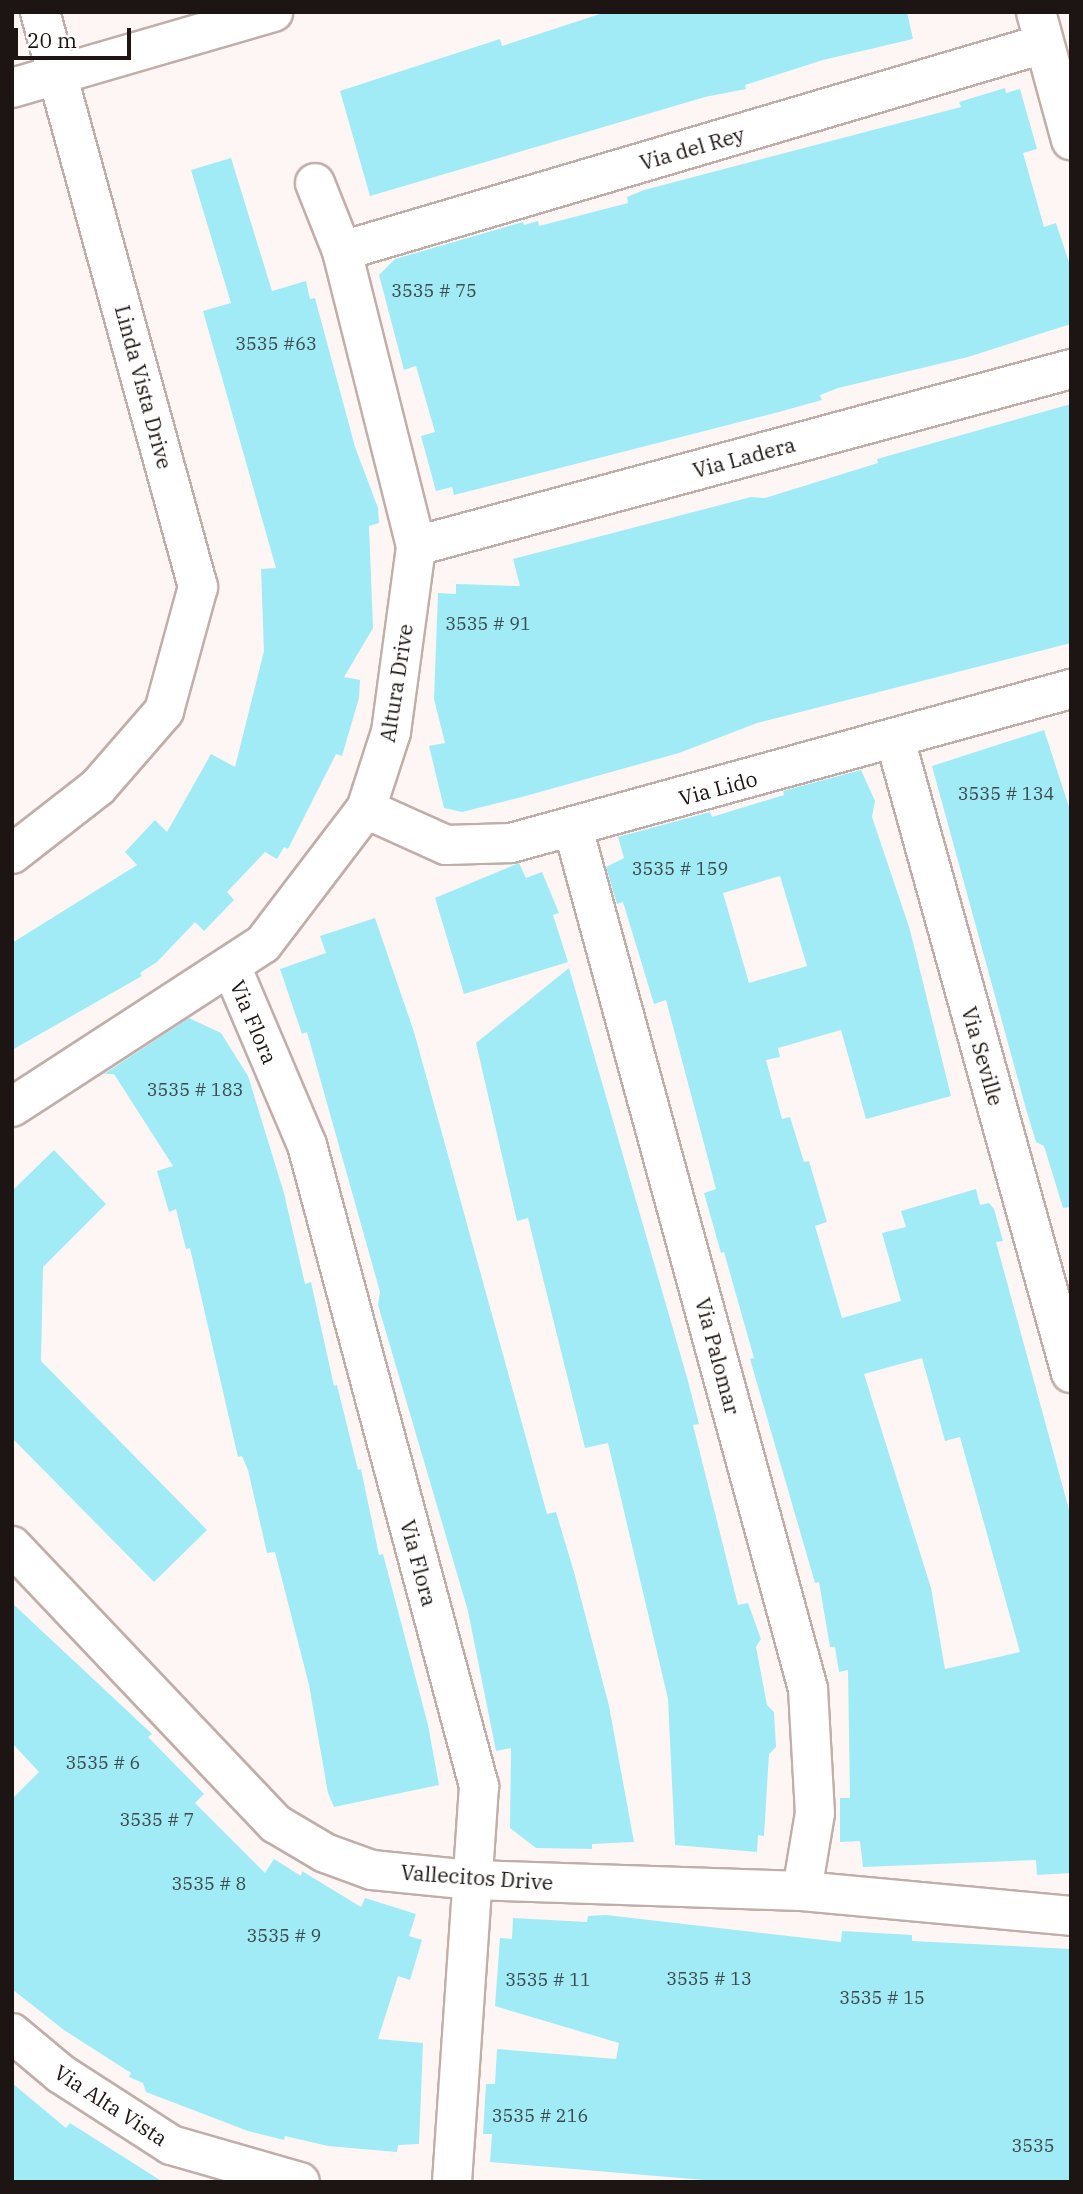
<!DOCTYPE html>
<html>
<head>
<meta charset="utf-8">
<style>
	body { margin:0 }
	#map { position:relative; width:1083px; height:2194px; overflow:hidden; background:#fef6f4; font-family:"IBM Plex Serif",serif }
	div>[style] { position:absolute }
	.building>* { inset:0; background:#a1ebf6 }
	.roads { filter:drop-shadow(2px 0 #c0aeaa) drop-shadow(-2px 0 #c0aeaa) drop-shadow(0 2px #c0aeaa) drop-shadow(0 -2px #c0aeaa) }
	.minor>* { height:38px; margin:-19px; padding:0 19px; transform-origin:19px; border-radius:19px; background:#fff }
	.major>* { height:38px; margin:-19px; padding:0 19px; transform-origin:19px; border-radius:19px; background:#fff }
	span { translate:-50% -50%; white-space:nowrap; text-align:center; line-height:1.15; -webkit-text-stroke:7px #fff; paint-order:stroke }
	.number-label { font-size:18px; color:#3d4a4c }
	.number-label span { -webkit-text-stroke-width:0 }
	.street-label { font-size:21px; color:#1c1514 }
	.frame { position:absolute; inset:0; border:14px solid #1c1514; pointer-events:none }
	.scale { position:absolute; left:14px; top:28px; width:117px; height:32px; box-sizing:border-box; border:4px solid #1c1514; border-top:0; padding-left:9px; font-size:21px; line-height:24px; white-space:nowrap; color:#1c1514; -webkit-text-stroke:5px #fff; paint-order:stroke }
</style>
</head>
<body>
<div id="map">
	<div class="building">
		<div style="clip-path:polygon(606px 12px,907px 12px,913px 39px,823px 60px,745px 85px,746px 89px,705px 97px,370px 196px,340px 91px,500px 39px,502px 46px)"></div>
		<div style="clip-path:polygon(1005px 88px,1006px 93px,1020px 89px,1037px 149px,1023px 153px,1044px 227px,1056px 223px,1071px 268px,1071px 324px,968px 357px,838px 388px,820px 395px,822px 400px,779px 412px,454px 495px,452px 487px,436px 491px,421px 436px,435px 432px,416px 366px,404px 370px,379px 275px,395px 259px,523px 222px,524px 225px,538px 221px,539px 226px,628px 203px,627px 197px,644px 190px,961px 107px,959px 102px)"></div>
		<div style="clip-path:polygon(231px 158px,272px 291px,306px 281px,310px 299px,315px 298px,355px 447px,378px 508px,379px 523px,369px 526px,373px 628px,344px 677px,360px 680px,359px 698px,342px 756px,336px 754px,288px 849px,284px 847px,277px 859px,265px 852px,227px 892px,234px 900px,204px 931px,195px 922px,157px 962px,140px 973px,142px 976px,12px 1050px,12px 943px,137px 865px,125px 852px,155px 820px,167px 832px,211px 754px,235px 767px,264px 651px,261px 569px,276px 568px,203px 311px,231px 303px,191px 170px)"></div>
		<div style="clip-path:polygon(1071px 404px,1071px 643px,757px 723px,679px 753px,522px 797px,462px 812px,444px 808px,429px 746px,445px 743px,434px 699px,438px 593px,456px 594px,456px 584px,520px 586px,513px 559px,751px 497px,765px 498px,878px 463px,877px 459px)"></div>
		<div style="clip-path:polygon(1044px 730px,1071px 813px,1071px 1207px,1063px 1208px,1044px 1146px,1036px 1142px,1026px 1109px,932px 766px)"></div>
		<div style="clip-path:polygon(evenodd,861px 770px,875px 801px,872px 817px,910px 930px,951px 1096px,866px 1119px,841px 1030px,778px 1048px,780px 1057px,766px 1060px,782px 1119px,790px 1117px,804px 1162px,809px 1161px,827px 1222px,815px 1226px,842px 1318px,901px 1301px,882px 1233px,906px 1227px,901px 1211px,976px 1189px,980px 1205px,989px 1203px,994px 1209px,1003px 1241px,996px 1242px,1071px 1517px,1071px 1873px,1037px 1875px,1036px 1860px,863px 1867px,860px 1841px,840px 1842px,840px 1798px,850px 1798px,848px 1670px,839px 1672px,835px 1647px,830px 1647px,819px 1582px,815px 1583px,750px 1359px,754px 1358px,724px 1252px,721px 1253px,704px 1193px,716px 1189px,666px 1000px,654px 1004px,623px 902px,617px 904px,606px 867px,624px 858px,618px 837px,710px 812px,712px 817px,784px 795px,783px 791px,861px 770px,780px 876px,807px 966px,749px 983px,723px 893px,780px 876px,861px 770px,922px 1358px,945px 1441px,960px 1437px,1020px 1652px,945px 1669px,931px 1588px,864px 1374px,922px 1358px)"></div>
		<div style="clip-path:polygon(519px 863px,526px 878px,542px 872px,559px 913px,553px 915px,568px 962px,464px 994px,435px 898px)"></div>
		<div style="clip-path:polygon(375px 918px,414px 1032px,547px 1514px,556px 1512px,574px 1572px,609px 1706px,634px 1842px,592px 1844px,592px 1849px,536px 1848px,510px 1828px,511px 1748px,496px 1751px,468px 1611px,378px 1305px,380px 1292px,307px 1032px,302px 1034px,280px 969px,326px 953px,320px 936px)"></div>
		<div style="clip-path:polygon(569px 968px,688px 1381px,699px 1424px,693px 1425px,738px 1605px,748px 1603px,761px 1639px,756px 1647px,767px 1705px,774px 1712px,776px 1747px,769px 1754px,764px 1836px,758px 1835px,757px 1852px,675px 1845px,668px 1699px,608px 1443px,585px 1448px,528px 1218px,517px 1221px,476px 1043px)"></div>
		<div style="clip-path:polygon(189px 1018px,221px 1033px,248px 1076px,284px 1193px,305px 1284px,311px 1282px,334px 1386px,337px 1385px,358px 1470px,361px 1469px,379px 1555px,383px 1554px,428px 1725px,439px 1785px,334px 1807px,328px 1793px,309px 1685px,275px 1552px,267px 1553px,248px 1470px,242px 1456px,238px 1457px,190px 1248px,186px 1249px,176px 1209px,169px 1212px,157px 1171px,173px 1166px,114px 1074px,104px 1074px)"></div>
		<div style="clip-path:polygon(54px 1150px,106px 1204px,43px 1267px,41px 1361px,207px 1530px,154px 1582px,12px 1438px,12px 1191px)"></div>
		<div style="clip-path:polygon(12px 1603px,152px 1734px,148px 1737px,204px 1794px,195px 1803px,265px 1873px,274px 1859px,301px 1876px,302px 1871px,361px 1907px,365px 1898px,416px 1914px,409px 1936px,422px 1940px,410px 1980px,398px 1976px,378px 2039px,423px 2043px,419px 2144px,398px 2145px,397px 2152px,328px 2146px,285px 2136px,284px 2140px,248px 2131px,146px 2092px,143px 2083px,129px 2077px,131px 2073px,64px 2030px,12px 1989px,12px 1799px,39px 1772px,12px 1743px)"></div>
		<div style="clip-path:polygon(606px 1915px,841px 1942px,842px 1931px,912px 1935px,912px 1941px,1071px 1949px,1071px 2182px,728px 2182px,490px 2162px,492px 2134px,483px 2134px,486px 2084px,495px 2084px,497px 2049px,616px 2059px,619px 2043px,495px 2006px,500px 1938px,512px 1939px,513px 1918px,587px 1922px,588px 1916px)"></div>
		<div style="clip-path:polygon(12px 2083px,66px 2128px,70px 2123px,163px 2182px,12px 2182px)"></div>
	</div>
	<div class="roads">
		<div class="minor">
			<div style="left:1036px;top:12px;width:133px;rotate:74.7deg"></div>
			<div style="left:342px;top:251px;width:731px;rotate:-16.45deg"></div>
			<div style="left:416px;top:546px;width:678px;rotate:-15.12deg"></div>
			<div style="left:895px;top:739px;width:658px;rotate:74.49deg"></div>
			<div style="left:366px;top:809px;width:88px;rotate:24.2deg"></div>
			<div style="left:446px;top:845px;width:65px;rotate:-1.8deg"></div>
			<div style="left:511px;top:843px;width:581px;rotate:-15.38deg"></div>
			<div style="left:573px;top:828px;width:892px;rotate:74.73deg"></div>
			<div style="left:808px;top:1689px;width:124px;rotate:86.8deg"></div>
			<div style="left:815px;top:1813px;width:79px;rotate:99.5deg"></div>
			<div style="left:12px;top:854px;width:109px;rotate:-37.9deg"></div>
			<div style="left:98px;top:787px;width:101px;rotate:-49deg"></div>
			<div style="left:164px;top:711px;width:129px;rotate:-74.7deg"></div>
			<div style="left:198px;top:587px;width:596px;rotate:-105.36deg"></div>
			<div style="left:231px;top:966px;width:194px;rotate:67deg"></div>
			<div style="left:307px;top:1145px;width:664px;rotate:74.98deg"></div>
			<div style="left:479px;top:1786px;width:397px;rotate:93.9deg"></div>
			<div style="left:12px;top:1107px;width:299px;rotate:-33deg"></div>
			<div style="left:263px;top:944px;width:170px;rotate:-52.7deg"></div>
			<div style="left:366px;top:809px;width:81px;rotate:-72deg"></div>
			<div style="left:391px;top:732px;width:188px;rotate:-82.3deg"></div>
			<div style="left:416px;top:546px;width:304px;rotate:-104.1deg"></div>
			<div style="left:342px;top:251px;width:73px;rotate:-111.7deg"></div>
			<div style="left:12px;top:1546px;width:383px;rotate:46.5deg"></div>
			<div style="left:276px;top:1824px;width:57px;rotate:30.6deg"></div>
			<div style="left:325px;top:1853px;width:50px;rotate:19.9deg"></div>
			<div style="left:372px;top:1870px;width:101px;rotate:5.7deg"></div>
			<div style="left:473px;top:1880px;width:329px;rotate:1.9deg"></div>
			<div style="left:802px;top:1891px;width:270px;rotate:5.3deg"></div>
			<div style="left:12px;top:2033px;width:64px;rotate:39.9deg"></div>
			<div style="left:61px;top:2074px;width:131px;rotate:32.8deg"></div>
			<div style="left:171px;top:2145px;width:134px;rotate:16deg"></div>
		</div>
		<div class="major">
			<div style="left:12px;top:88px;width:272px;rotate:-16.2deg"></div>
		</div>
	</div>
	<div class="number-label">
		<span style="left:434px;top:291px">3535 # 75</span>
		<span style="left:276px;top:344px">3535 #63</span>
		<span style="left:488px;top:624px">3535 # 91</span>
		<span style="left:1006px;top:794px">3535 # 134</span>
		<span style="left:680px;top:869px">3535 # 159</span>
		<span style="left:195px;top:1090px">3535 # 183</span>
		<span style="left:103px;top:1763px">3535 # 6</span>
		<span style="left:157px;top:1820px">3535 # 7</span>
		<span style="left:209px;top:1884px">3535 # 8</span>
		<span style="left:284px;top:1936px">3535 # 9</span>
		<span style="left:709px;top:1979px">3535 # 13</span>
		<span style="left:548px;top:1980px">3535 # 11</span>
		<span style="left:882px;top:1998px">3535 # 15</span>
		<span style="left:540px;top:2116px">3535 # 216</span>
		<span style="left:1033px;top:2146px">3535</span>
	</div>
	<div class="street-label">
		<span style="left:692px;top:148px;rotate:-16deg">Via del Rey</span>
		<span style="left:144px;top:387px;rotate:75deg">Linda Vista Drive</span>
		<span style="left:744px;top:457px;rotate:-15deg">Via Ladera</span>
		<span style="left:396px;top:683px;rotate:-81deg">Altura Drive</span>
		<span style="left:718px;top:788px;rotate:-15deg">Via Lido</span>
		<span style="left:254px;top:1022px;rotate:67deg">Via Flora</span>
		<span style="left:983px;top:1056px;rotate:74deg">Via Seville</span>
		<span style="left:718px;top:1356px;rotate:75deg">Via Palomar</span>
		<span style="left:419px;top:1563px;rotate:75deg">Via Flora</span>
		<span style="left:477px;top:1877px;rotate:4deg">Vallecitos Drive</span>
		<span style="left:111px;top:2105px;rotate:33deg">Via Alta Vista</span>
	</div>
	<div class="frame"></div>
	<div class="scale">20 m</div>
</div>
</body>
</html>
